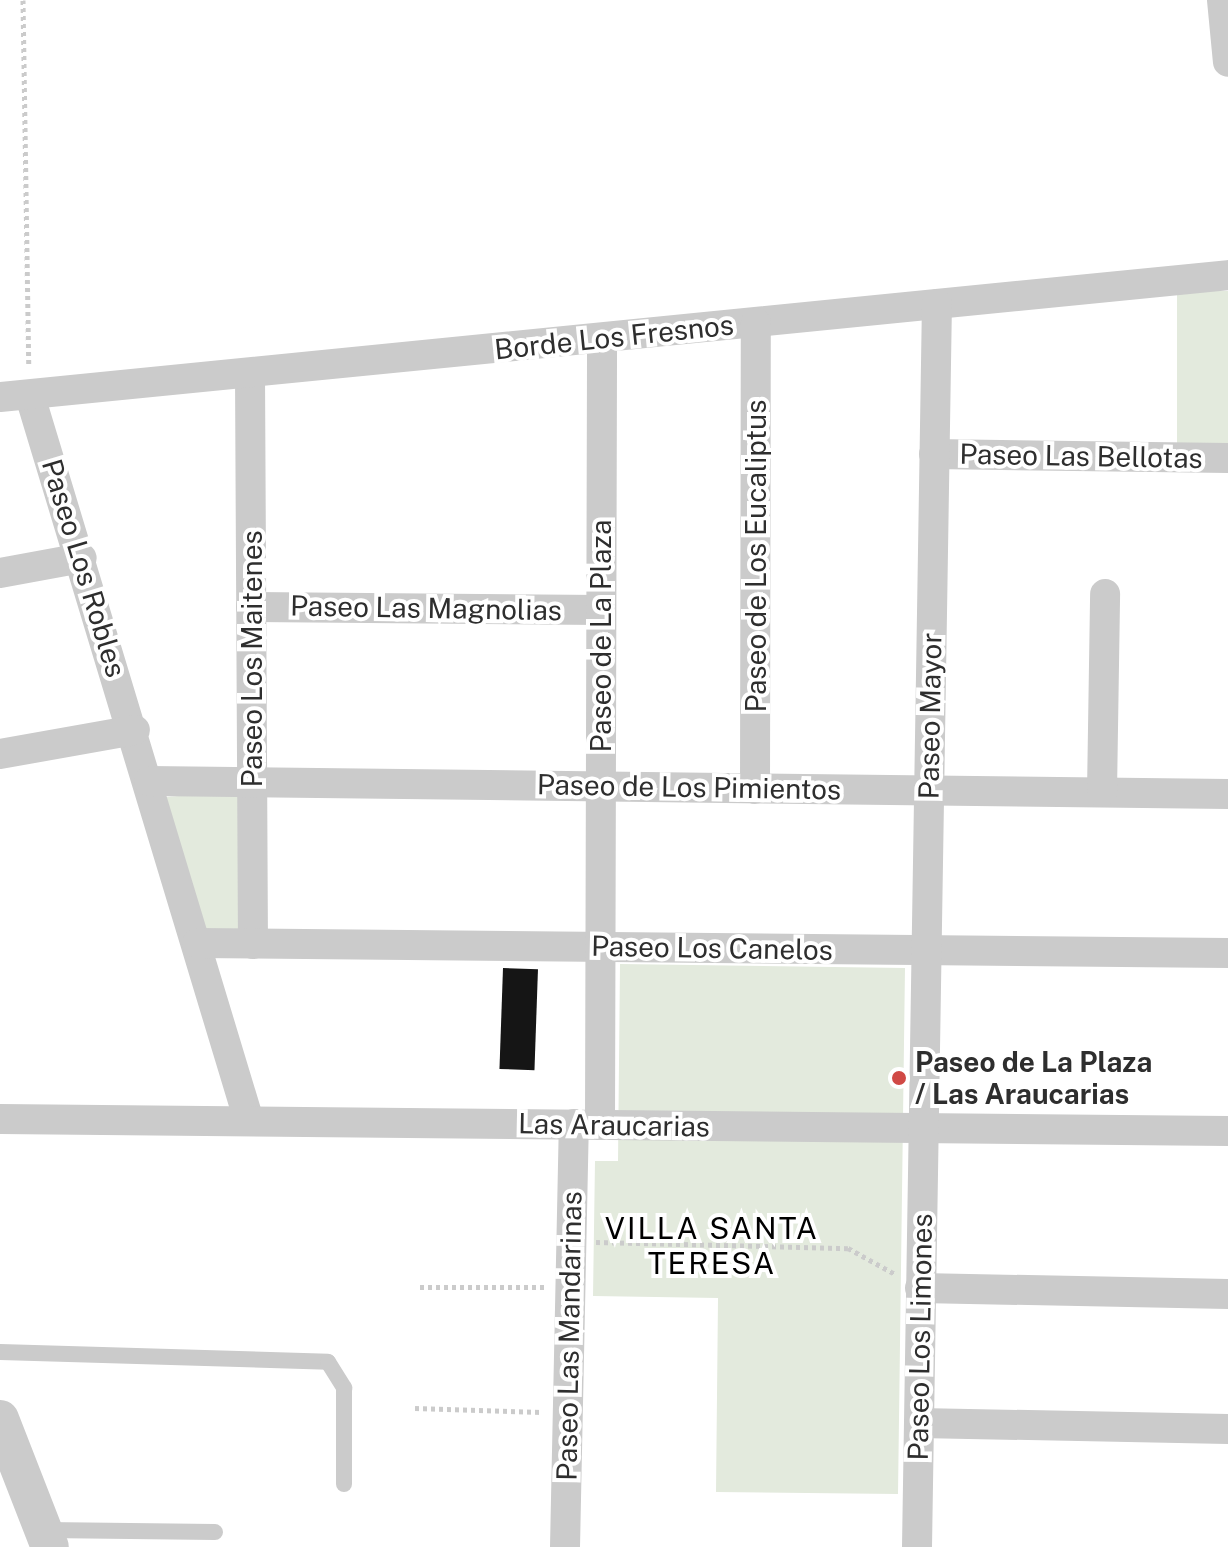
<!DOCTYPE html>
<html>
<head>
<meta charset="utf-8">
<style>
	body { margin:0 }
	#map { position:relative; width:1228px; height:1547px; overflow:hidden; background:#fff; font-family:"Public Sans",sans-serif }
	div>[style] { position:absolute }
	.green>* { inset:0; background:#e3eadd; transform-origin:0 0 }
	.building>* { inset:0; background:#151515; transform-origin:0 0 }
	.path>* { height:5px; margin-top:-2.5px; transform-origin:0; background:repeating-linear-gradient(90deg,#cbcbcb 0 4px,transparent 0 8px) }
	.service>* { height:16px; margin:-8px; padding:0 8px; transform-origin:8px; border-radius:8px; background:#cbcbcb }
	.minor>* { height:30px; margin:-15px; padding:0 15px; transform-origin:15px; border-radius:15px; background:#cbcbcb }
	.tertiary>* { height:38px; margin:-19px; padding:0 19px; transform-origin:19px; border-radius:19px; background:#cbcbcb }
	.dots>* { width:22px; height:22px; translate:-50% -50%; box-sizing:border-box; border:4px solid #fff; border-radius:50% }
	span { translate:-50% -50%; white-space:nowrap; text-align:center; line-height:1.15; -webkit-text-stroke:8px #fff; paint-order:stroke }
	.street-label { font-size:28px; color:#2e2e2e }
	.poi-label { font-size:28px; color:#2e2e2e; font-weight:700 }
	.left { translate:0 -50%; text-align:left }
	.neighbourhood-label { font-size:30px; color:#000; letter-spacing:2px }
</style>
</head>
<body>
<div id="map">
	<div class="green">
		<div style="left:1228px;top:291px;width:156px;height:51px;rotate:90deg"></div>
		<div style="clip-path:polygon(245px 791px,247px 936px,208px 936px,165px 797px)"></div>
		<div style="clip-path:polygon(620px 964px,905px 968px,898px 1494px,716px 1492px,718px 1298px,593px 1296px,595px 1161px,618px 1161px)"></div>
	</div>
	<div class="building">
		<div style="left:503px;top:968px;width:35px;height:101px;rotate:2deg"></div>
	</div>
	<div class="path">
		<div style="left:23px;top:0;width:367px;rotate:89.1deg"></div>
		<div style="left:596px;top:1242px;width:252px;rotate:1.4deg"></div>
		<div style="left:848px;top:1248px;width:54px;rotate:29deg"></div>
		<div style="left:420px;top:1287px;width:125px"></div>
		<div style="left:415px;top:1408px;width:127px;rotate:1.8deg"></div>
	</div>
	<div class="service">
		<div style="left:0;top:1352px;width:328px;rotate:1.7deg"></div>
		<div style="left:328px;top:1362px;width:31px;rotate:58deg"></div>
		<div style="left:344px;top:1388px;width:96px;rotate:90deg"></div>
		<div style="left:45px;top:1530px;width:170px;rotate:0.7deg"></div>
	</div>
	<div class="minor">
		<div style="left:1222px;top:0;width:62px;rotate:84.5deg"></div>
		<div style="left:250px;top:374px;width:570px;rotate:89.7deg"></div>
		<div style="left:30px;top:396px;width:757px;rotate:73.19deg"></div>
		<div style="left:0;top:397px;width:1234px;rotate:-5.67deg"></div>
		<div style="left:934px;top:454px;width:294px;rotate:0.8deg"></div>
		<div style="left:0;top:573px;width:83px;rotate:-10.4deg"></div>
		<div style="left:251px;top:607px;width:350px;rotate:0.5deg"></div>
		<div style="left:0;top:754px;width:137px;rotate:-10.1deg"></div>
		<div style="left:149px;top:781px;width:1079px;rotate:0.69deg"></div>
		<div style="left:755px;top:789px;width:466px;rotate:-89.9deg"></div>
		<div style="left:1102px;top:792px;width:198px;rotate:-89.1deg"></div>
		<div style="left:197px;top:943px;width:1031px;rotate:0.56deg"></div>
		<div style="left:0;top:1119px;width:1228px;rotate:0.56deg"></div>
		<div style="left:600px;top:1125px;width:787px;rotate:-89.85deg"></div>
		<div style="left:920px;top:1288px;width:308px;rotate:1.1deg"></div>
		<div style="left:919px;top:1423px;width:309px;rotate:1.1deg"></div>
		<div style="left:565px;top:1547px;width:423px;rotate:-88.8deg"></div>
		<div style="left:917px;top:1547px;width:1243px;rotate:-89.08deg"></div>
	</div>
	<div class="tertiary">
		<div style="left:0;top:1419px;width:137px;rotate:68.7deg"></div>
	</div>
	<div class="dots">
		<div style="left:899px;top:1078px;background:#d04945"></div>
	</div>
	<div class="street-label">
		<span style="left:614px;top:337px;rotate:-6deg">Borde Los Fresnos</span>
		<span style="left:1081px;top:456px;rotate:1deg">Paseo Las Bellotas</span>
		<span style="left:756px;top:556px;rotate:-90deg">Paseo de Los Eucaliptus</span>
		<span style="left:84px;top:568px;rotate:73deg">Paseo Los Robles</span>
		<span style="left:426px;top:608px;rotate:1deg">Paseo Las Magnolias</span>
		<span style="left:601px;top:636px;rotate:-90deg">Paseo de La Plaza</span>
		<span style="left:252px;top:659px;rotate:-90deg">Paseo Los Maitenes</span>
		<span style="left:930px;top:716px;rotate:-89deg">Paseo Mayor</span>
		<span style="left:689px;top:787px;rotate:1deg">Paseo de Los Pimientos</span>
		<span style="left:712px;top:948px;rotate:1deg">Paseo Los Canelos</span>
		<span style="left:614px;top:1125px;rotate:1deg">Las Araucarias</span>
		<span style="left:569px;top:1336px;rotate:-89deg">Paseo Las Mandarinas</span>
		<span style="left:920px;top:1337px;rotate:-89deg">Paseo Los Limones</span>
	</div>
	<div class="poi-label">
		<span class="left" style="left:915px;top:1078px">Paseo de La Plaza<br>/ Las Araucarias</span>
	</div>
	<div class="neighbourhood-label">
		<span style="left:712px;top:1245px">VILLA SANTA<br>TERESA</span>
	</div>
</div>
</body>
</html>
